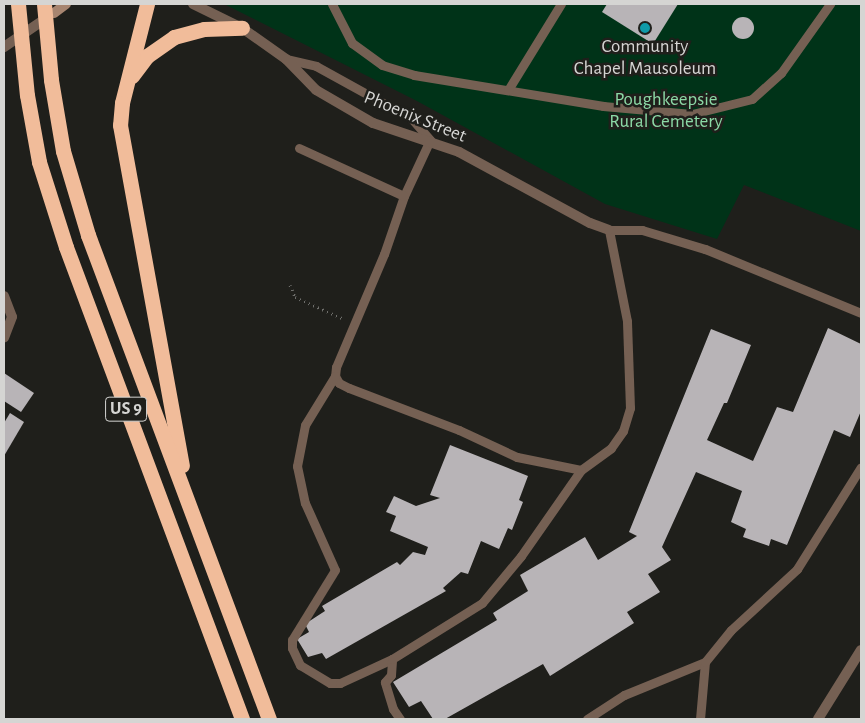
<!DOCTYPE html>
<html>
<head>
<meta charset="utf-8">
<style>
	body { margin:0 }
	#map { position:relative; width:865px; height:723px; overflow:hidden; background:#1f1f1b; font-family:"Alegreya Sans",sans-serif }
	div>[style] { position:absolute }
	.green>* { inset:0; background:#003318 }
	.building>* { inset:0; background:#b8b4b7 }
	.round { border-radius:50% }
	.path>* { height:3px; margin-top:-1.5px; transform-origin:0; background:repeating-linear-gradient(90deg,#6e6e6b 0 1px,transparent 0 5px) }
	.lane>* { height:9px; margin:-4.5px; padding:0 4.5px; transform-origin:4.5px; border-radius:4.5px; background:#756053 }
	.street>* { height:10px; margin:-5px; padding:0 5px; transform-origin:5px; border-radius:5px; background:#756053 }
	.secondary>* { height:10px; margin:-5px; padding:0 5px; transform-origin:5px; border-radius:5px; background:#a78570 }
	.highway>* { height:15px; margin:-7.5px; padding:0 7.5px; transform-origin:7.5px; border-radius:7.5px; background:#f1bc9a }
	.highway-bridge>* { height:15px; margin:-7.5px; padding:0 7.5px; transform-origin:7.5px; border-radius:7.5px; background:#f1bc9a }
	.dots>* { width:14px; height:14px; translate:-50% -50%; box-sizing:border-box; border:2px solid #1f1f1b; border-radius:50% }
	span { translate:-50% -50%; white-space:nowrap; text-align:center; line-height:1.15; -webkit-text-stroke:5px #1f1f1b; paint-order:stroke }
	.shield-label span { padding:1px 4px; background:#1f1f1b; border:1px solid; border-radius:4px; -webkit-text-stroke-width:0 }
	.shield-label { font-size:18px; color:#d5d5d3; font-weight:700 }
	.poi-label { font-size:19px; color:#d5d5d3 }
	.park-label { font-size:19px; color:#8cd9a6 }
	.street-label { font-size:19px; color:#d5d5d3 }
	.frame { position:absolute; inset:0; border:5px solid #d5d5d3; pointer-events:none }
</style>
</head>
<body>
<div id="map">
	<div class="green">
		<div style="clip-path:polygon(224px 4px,861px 4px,861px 231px,744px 185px,717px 239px,605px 204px,417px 101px)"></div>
	</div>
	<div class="building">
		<div style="clip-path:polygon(607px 4px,678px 4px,653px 44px,602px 12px)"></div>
		<div class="round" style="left:732px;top:17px;width:22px;height:22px"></div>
		<div style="clip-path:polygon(828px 328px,861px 344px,861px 411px,850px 437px,834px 430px,787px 545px,771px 539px,769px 546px,743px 537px,746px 529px,731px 522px,742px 491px,696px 472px,662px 547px,671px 560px,648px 574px,660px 592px,627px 612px,634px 623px,550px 676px,543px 664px,445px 719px,433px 719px,421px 701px,409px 707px,393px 682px,497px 620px,493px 613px,528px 591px,520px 575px,585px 537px,598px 560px,637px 536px,629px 532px,711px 329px,751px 345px,727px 403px,724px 403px,707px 440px,753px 461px,777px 407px,793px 412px)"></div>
		<div style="clip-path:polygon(4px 373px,34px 393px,21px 412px,4px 401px)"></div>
		<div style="clip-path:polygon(10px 413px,24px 422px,4px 456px,4px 423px)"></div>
		<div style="clip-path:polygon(450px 445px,528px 476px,519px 500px,523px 502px,512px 530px,508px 528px,499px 549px,481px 541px,468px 574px,461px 572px,443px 588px,446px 591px,326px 659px,322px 653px,308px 657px,297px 639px,309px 632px,305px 624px,325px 611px,322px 606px,397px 562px,400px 565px,413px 552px,425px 555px,428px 547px,390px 531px,396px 516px,386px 512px,394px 496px,416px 506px,440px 498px,430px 495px)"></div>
	</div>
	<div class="path">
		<div style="left:290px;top:285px;width:13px;rotate:67deg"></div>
		<div style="left:295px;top:297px;width:54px;rotate:24.2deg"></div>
	</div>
	<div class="lane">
		<div style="left:332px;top:4px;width:44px;rotate:62.9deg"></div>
		<div style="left:352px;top:43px;width:37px;rotate:36deg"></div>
		<div style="left:382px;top:65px;width:34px;rotate:17deg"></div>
		<div style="left:414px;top:75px;width:192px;rotate:9.3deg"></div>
		<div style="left:603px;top:106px;width:89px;rotate:5.1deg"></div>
		<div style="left:692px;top:114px;width:62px;rotate:-14deg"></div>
		<div style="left:752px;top:99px;width:39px;rotate:-42deg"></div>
		<div style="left:781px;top:73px;width:85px;rotate:-54.6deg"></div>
		<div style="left:286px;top:59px;width:31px;rotate:13deg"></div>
		<div style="left:316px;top:66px;width:110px;rotate:28.9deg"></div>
		<div style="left:412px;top:119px;width:28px;rotate:49deg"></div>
		<div style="left:430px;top:140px;width:62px;rotate:114.9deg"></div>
		<div style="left:404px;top:196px;width:61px;rotate:109deg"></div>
		<div style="left:384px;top:254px;width:123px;rotate:113deg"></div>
		<div style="left:336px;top:367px;width:9px;rotate:96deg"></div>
		<div style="left:335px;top:376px;width:8px;rotate:60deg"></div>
		<div style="left:339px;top:383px;width:11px;rotate:27deg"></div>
		<div style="left:349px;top:388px;width:118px;rotate:20.9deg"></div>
		<div style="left:459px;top:430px;width:64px;rotate:25deg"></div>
		<div style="left:517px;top:457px;width:65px;rotate:11.5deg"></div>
		<div style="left:581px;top:470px;width:37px;rotate:-36deg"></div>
		<div style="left:611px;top:448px;width:21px;rotate:-55deg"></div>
		<div style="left:623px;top:431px;width:24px;rotate:-73deg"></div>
		<div style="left:630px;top:408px;width:87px;rotate:-92deg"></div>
		<div style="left:627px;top:321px;width:93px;rotate:-101.2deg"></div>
		<div style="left:609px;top:230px;width:33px"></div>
		<div style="left:642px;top:230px;width:66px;rotate:16.8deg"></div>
		<div style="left:705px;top:249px;width:169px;rotate:22.3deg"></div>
		<div style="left:508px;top:90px;width:101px;rotate:-58.4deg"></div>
		<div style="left:299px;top:148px;width:115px;rotate:24.6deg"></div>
		<div style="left:335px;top:376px;width:57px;rotate:121.5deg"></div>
		<div style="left:305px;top:425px;width:42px;rotate:101deg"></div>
		<div style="left:297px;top:466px;width:38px;rotate:78deg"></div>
		<div style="left:305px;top:503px;width:73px;rotate:65.9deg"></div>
		<div style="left:335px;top:570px;width:82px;rotate:121.6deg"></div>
		<div style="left:292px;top:640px;width:8px;rotate:90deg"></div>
		<div style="left:292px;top:648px;width:19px;rotate:65deg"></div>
		<div style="left:300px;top:665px;width:35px;rotate:31deg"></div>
		<div style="left:330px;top:683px;width:10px"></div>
		<div style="left:340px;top:683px;width:57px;rotate:-24.8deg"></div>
		<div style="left:400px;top:719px;width:12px;rotate:-125deg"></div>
		<div style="left:393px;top:709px;width:28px;rotate:-107deg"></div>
		<div style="left:385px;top:682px;width:9px;rotate:-49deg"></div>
		<div style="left:391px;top:675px;width:16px;rotate:-86deg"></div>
		<div style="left:392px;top:659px;width:106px;rotate:-31.9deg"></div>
		<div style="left:482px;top:603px;width:61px;rotate:-50.3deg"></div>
		<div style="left:521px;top:556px;width:105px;rotate:-55.1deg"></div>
		<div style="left:587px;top:719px;width:44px;rotate:-33deg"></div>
		<div style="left:624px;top:695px;width:87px;rotate:-22.2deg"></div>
		<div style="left:700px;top:719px;width:57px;rotate:-85deg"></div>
		<div style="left:705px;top:662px;width:41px;rotate:-50.9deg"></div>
		<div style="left:731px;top:630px;width:90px;rotate:-42.7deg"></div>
		<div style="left:797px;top:569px;width:120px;rotate:-57.9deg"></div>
	</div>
	<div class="street">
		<div style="left:193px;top:4px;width:55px;rotate:26.1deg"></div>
		<div style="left:242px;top:28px;width:54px;rotate:35.2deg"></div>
		<div style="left:286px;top:59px;width:43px;rotate:45.9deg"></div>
		<div style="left:316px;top:90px;width:66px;rotate:30.1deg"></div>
		<div style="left:373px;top:123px;width:91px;rotate:18.6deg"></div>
		<div style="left:459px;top:152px;width:149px;rotate:28.5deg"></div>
		<div style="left:590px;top:223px;width:20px;rotate:20deg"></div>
		<div style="left:4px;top:47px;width:53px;rotate:-34.3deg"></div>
		<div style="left:4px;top:296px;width:22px;rotate:69deg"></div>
		<div style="left:12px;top:317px;width:22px;rotate:111deg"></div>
		<div style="left:818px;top:719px;width:81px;rotate:-58.1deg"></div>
	</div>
	<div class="secondary">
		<div style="left:54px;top:13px;width:15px;rotate:-37deg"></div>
	</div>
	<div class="highway">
		<div style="left:147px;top:4px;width:102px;rotate:104.2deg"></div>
		<div style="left:122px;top:103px;width:22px;rotate:95deg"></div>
		<div style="left:120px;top:125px;width:346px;rotate:79.7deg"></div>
		<div style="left:132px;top:76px;width:25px;rotate:-53deg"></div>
		<div style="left:147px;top:56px;width:33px;rotate:-35deg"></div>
		<div style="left:174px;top:37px;width:31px;rotate:-15deg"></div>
		<div style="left:204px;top:29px;width:38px;rotate:-2deg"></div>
		<div style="left:51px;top:80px;width:72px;rotate:80.4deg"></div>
		<div style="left:63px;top:151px;width:88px;rotate:73.4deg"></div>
		<div style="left:88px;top:235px;width:517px;rotate:69.5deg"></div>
		<div style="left:27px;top:95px;width:68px;rotate:79.8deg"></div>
		<div style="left:39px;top:162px;width:89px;rotate:72.4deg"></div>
		<div style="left:66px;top:247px;width:504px;rotate:69.55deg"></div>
	</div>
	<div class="highway-bridge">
		<div style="left:18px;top:4px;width:91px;rotate:84.4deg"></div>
		<div style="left:44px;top:4px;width:76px;rotate:84.7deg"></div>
	</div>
	<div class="dots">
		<div style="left:645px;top:28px;background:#0f9aa8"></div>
	</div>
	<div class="shield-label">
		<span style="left:126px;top:409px">US 9</span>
	</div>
	<div class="poi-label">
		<span style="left:645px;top:58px">Community<br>Chapel Mausoleum</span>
	</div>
	<div class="park-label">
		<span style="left:666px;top:111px">Poughkeepsie<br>Rural Cemetery</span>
	</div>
	<div class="street-label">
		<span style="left:415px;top:117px;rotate:22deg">Phoenix Street</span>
	</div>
	<div class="frame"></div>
</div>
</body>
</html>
